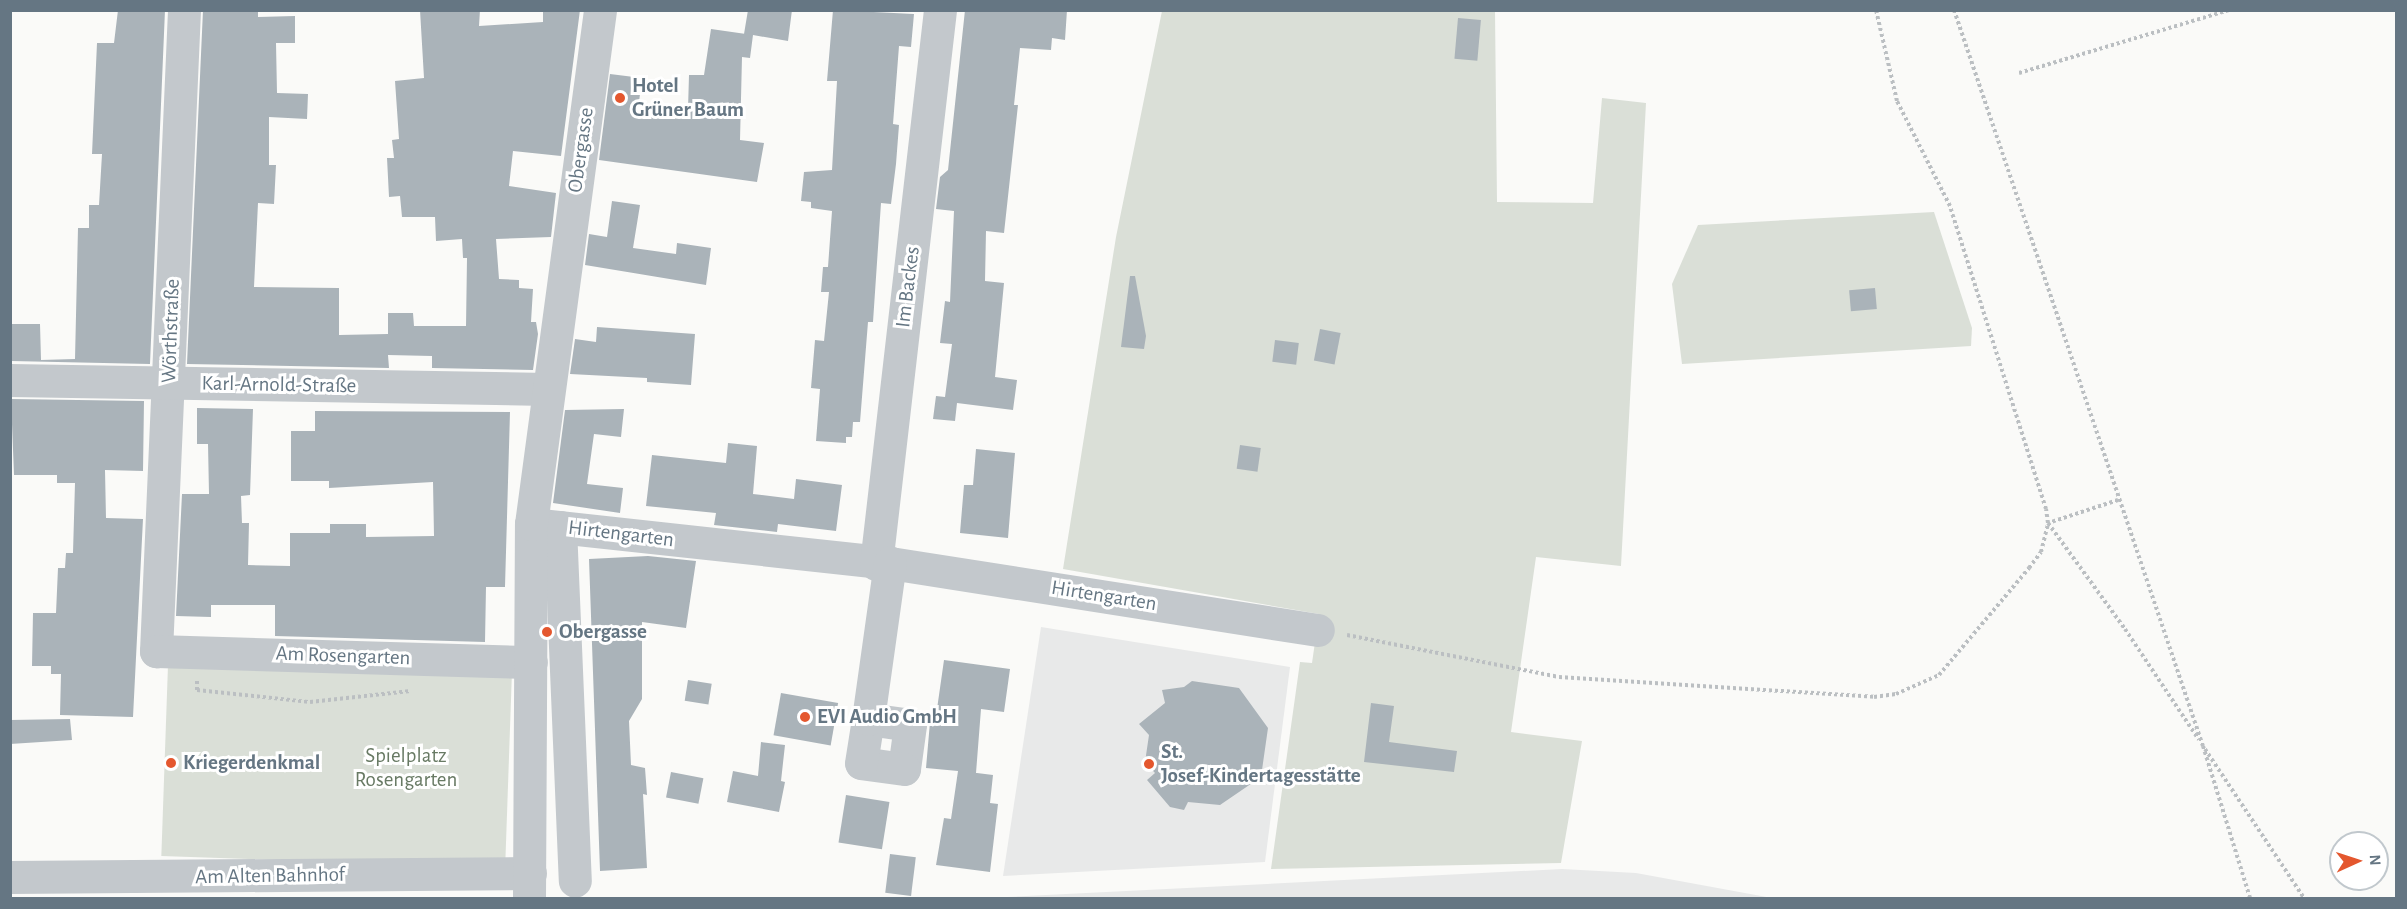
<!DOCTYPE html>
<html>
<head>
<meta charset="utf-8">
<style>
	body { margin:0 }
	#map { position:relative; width:2407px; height:909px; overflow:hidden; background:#fafaf8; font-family:"Alegreya Sans",sans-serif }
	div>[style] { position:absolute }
	.built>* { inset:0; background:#e8e9e9 }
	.green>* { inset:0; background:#dadfd7; transform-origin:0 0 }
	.building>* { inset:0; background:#aab3b9; transform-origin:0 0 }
	.path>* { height:4px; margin-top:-2px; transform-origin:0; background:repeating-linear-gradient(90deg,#bbbfc2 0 3px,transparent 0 6px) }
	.street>* { height:33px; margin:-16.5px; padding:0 16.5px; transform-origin:16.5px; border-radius:16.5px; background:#c3c8cc }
	.dots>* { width:16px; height:16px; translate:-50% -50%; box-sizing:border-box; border:3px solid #fff; border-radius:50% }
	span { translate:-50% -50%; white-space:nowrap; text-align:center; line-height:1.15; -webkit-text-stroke:6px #fff; paint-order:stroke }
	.poi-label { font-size:21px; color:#657683; font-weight:700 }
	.left { translate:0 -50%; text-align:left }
	.street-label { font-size:21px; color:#657683 }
	.park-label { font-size:21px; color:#687a64 }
	.frame { position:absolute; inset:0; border:12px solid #657683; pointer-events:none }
	.north { position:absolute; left:2329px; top:831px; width:60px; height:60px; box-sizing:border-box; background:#fff; border:2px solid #c1c8cd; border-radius:50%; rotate:87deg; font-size:16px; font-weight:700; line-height:24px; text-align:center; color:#657683 }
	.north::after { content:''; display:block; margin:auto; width:21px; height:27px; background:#e4572e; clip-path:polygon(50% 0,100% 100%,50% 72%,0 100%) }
</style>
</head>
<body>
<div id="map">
	<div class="built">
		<div style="clip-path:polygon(1041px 627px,1290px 667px,1265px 862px,1003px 876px)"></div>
		<div style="clip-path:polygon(1562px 869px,1636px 873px,1772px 898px,987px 898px)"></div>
	</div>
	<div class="green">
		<div style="clip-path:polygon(1162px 11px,1495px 11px,1497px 202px,1593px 203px,1602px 98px,1646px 103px,1621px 566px,1536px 557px,1511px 732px,1582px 741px,1561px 863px,1271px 869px,1300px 662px,1312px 663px,1319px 614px,1063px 569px,1116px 237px)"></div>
		<div style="clip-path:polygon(1934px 212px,1972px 328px,1971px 346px,1682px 364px,1672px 284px,1698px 225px)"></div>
		<div style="left:168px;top:665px;width:344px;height:191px;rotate:2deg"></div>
	</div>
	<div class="building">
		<div style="clip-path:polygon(118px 10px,165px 10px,150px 364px,11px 361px,10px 324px,40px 324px,41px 360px,75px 359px,78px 228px,89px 228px,89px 205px,99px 205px,102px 154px,92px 154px,97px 43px,114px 43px)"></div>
		<div style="clip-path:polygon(203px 10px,258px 10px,258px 17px,295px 16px,295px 43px,276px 43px,277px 93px,308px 94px,307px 119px,269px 117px,269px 165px,276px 165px,274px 204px,258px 203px,254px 287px,339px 288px,339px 335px,388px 334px,388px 313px,413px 313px,414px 326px,466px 326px,467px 258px,463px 258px,462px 239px,436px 241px,435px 217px,402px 217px,400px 196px,389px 197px,387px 158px,394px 158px,392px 140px,399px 139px,395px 81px,424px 78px,420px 10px,480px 10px,479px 26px,543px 22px,543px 10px,580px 10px,561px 156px,513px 151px,509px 186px,556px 193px,551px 237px,496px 239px,499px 279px,519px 280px,519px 288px,533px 289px,531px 322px,536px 322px,538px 334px,533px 370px,432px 368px,432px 356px,388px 355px,389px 368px,187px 364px)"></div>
		<div style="clip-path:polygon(748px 10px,792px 10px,788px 41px,753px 35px,750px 58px,742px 57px,740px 140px,764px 143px,757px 182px,599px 160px,610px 74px,642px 78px,639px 102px,688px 109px,689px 75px,704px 75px,711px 29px,753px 35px,744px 34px)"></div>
		<div style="clip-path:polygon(833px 10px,914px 14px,911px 47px,899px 46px,893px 124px,899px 125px,896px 164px,891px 204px,881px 203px,873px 322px,868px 322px,860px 422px,853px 422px,852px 437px,846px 437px,846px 443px,816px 441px,820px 389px,811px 388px,815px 340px,824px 341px,829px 292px,821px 292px,823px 267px,828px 267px,832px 211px,811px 208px,811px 202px,801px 201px,804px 172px,832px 170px,837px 81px,827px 81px)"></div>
		<div style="clip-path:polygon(965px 10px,1067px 10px,1065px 40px,1052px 38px,1051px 50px,1020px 48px,1014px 105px,1018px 105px,1004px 233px,986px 231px,985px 281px,1004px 283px,995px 377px,1017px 380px,1013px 410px,957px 403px,955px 421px,933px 419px,936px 396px,945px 397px,952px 344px,940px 343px,945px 301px,950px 302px,954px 211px,936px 209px,940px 177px,948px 170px)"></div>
		<div style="left:1458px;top:18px;width:23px;height:41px;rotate:5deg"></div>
		<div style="clip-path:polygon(612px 201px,640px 205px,633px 248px,676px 254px,677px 243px,711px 248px,706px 285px,585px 265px,589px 234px,607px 237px)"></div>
		<div style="clip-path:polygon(1130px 276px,1135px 276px,1146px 336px,1144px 349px,1121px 347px)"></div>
		<div style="left:1875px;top:288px;width:21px;height:26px;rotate:85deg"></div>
		<div style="clip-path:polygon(597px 327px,695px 334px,691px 385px,647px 382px,647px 378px,570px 374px,575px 339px,596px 342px)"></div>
		<div style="left:1320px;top:329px;width:21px;height:32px;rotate:11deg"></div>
		<div style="left:1275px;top:340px;width:24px;height:22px;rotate:7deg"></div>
		<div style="clip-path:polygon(11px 399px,144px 401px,143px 471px,105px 470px,106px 518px,143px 519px,133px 717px,60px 715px,61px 674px,51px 674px,51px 666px,32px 666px,33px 613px,56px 613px,58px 568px,65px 568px,66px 553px,73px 553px,75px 483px,57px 483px,57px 475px,14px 475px)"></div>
		<div style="clip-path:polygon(197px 408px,253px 409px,250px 495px,241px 496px,242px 523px,249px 523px,248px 565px,290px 566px,290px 533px,330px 533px,330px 524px,366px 524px,366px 537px,434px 536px,433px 482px,329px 488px,329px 481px,291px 481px,291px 431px,315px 431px,315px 411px,510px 412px,505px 587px,486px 587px,485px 642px,275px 636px,275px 605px,211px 605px,211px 617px,176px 616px,182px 494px,209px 494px,208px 444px,197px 444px)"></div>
		<div style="clip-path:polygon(624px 409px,621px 437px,594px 434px,587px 484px,623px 488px,620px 513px,553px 503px,565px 410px)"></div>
		<div style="clip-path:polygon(728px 443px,757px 446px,753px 494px,794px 499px,796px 479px,842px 485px,836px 531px,778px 524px,777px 532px,714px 525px,716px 513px,646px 506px,652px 455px,726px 463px)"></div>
		<div style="left:1240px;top:445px;width:21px;height:24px;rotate:8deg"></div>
		<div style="clip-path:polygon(976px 449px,1015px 453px,1008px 538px,960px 533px,964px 485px,973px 485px)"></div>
		<div style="clip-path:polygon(648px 556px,696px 561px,686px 628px,642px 622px,642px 699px,629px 721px,631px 765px,645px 768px,647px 795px,643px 794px,647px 868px,600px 871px,589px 559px)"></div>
		<div style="clip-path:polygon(944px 660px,1010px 669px,1004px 712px,981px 709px,976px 773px,969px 772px,993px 775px,990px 803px,998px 804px,990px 872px,936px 865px,944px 818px,951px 819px,958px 771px,926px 768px,930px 722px,935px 723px)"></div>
		<div style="left:688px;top:680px;width:24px;height:21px;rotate:9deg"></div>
		<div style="clip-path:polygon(1192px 681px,1239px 688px,1268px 728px,1261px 777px,1220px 805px,1188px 802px,1184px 810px,1170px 807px,1147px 780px,1155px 773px,1145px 762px,1149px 735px,1139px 724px,1165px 703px,1162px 690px,1184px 687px)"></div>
		<div style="left:781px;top:693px;width:58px;height:43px;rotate:10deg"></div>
		<div style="clip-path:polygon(1371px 703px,1394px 706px,1389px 742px,1457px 751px,1454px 772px,1364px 762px)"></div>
		<div style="clip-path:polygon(70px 719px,72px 740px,10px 744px,10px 720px)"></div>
		<div style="clip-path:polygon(761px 742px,785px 745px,781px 781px,785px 782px,779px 812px,727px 802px,733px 771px,758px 776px)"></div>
		<div style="left:671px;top:772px;width:33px;height:26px;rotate:11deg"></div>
		<div style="left:846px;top:795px;width:44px;height:48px;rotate:9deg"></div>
		<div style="left:890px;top:854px;width:26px;height:39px;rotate:7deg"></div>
	</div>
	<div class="path">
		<div style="left:1954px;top:10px;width:777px;rotate:71.31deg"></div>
		<div style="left:2203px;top:746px;width:159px;rotate:72.8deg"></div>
		<div style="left:2019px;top:73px;width:219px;rotate:-16.7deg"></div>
		<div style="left:2118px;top:500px;width:74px;rotate:161.8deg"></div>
		<div style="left:2048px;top:523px;width:131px;rotate:54deg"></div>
		<div style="left:2125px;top:629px;width:133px;rotate:56.3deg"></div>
		<div style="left:1347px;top:635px;width:216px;rotate:11.2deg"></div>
		<div style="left:1559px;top:677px;width:316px;rotate:3.6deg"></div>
		<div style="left:1874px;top:697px;width:22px;rotate:-8deg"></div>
		<div style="left:1896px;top:694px;width:47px;rotate:-23.8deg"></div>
		<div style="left:1939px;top:675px;width:140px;rotate:-49.9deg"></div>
		<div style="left:2029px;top:568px;width:20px;rotate:-53deg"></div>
		<div style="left:2041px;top:552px;width:30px;rotate:-76deg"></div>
		<div style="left:2048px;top:523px;width:14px;rotate:-98deg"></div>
		<div style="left:2046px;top:509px;width:318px;rotate:-107.6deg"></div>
		<div style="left:1950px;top:206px;width:118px;rotate:-116.8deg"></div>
		<div style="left:1897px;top:101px;width:93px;rotate:-103deg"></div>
		<div style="left:197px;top:681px;width:9px;rotate:90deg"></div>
		<div style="left:197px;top:690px;width:114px;rotate:6.1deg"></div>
		<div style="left:310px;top:702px;width:101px;rotate:-6.3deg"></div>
		<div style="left:2205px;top:749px;width:179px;rotate:56.4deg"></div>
	</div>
	<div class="street">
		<div style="left:184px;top:10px;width:642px;rotate:92.5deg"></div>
		<div style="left:156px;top:651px;width:375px;rotate:1.7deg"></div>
		<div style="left:10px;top:380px;width:537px;rotate:0.96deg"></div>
		<div style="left:531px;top:524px;width:361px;rotate:6.2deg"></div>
		<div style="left:890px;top:563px;width:433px;rotate:8.9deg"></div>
		<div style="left:560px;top:527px;width:354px;rotate:87.6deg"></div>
		<div style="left:876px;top:564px;width:558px;rotate:-83.41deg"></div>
		<div style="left:868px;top:719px;width:42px;rotate:8.1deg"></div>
		<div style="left:910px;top:725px;width:44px;rotate:97.8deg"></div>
		<div style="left:904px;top:769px;width:43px;rotate:-172.1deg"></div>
		<div style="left:861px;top:763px;width:45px;rotate:-81deg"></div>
		<div style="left:868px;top:719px;width:158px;rotate:-82deg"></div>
		<div style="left:10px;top:877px;width:520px;rotate:-0.44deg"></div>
		<div style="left:529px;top:898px;width:374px;rotate:-89.7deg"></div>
		<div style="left:531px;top:524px;width:519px;rotate:-82.35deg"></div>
	</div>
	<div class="dots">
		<div style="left:620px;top:98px;background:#e4572e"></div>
		<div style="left:547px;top:632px;background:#e4572e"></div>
		<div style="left:805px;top:717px;background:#e4572e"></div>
		<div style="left:171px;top:763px;background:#e4572e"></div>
		<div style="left:1149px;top:764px;background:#e4572e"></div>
	</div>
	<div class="poi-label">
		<span class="left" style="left:632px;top:98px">Hotel<br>Grüner Baum</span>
		<span class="left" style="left:559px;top:632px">Obergasse</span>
		<span class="left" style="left:817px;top:717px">EVI Audio GmbH</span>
		<span class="left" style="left:1161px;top:764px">St.<br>Josef-Kindertagesstätte</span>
		<span class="left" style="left:183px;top:763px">Kriegerdenkmal</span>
	</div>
	<div class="street-label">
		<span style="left:581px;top:150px;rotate:-82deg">Obergasse</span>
		<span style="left:908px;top:287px;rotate:-83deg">Im Backes</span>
		<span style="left:171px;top:331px;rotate:-88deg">Wörthstraße</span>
		<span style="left:279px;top:385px;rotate:1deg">Karl-Arnold-Straße</span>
		<span style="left:621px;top:534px;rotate:7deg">Hirtengarten</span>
		<span style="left:1104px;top:596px;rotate:9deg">Hirtengarten</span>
		<span style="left:343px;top:656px;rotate:2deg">Am Rosengarten</span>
		<span style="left:270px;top:876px;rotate:-1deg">Am Alten Bahnhof</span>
	</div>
	<div class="park-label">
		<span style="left:406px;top:768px">Spielplatz<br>Rosengarten</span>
	</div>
	<div class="frame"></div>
	<div class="north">N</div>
</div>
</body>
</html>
